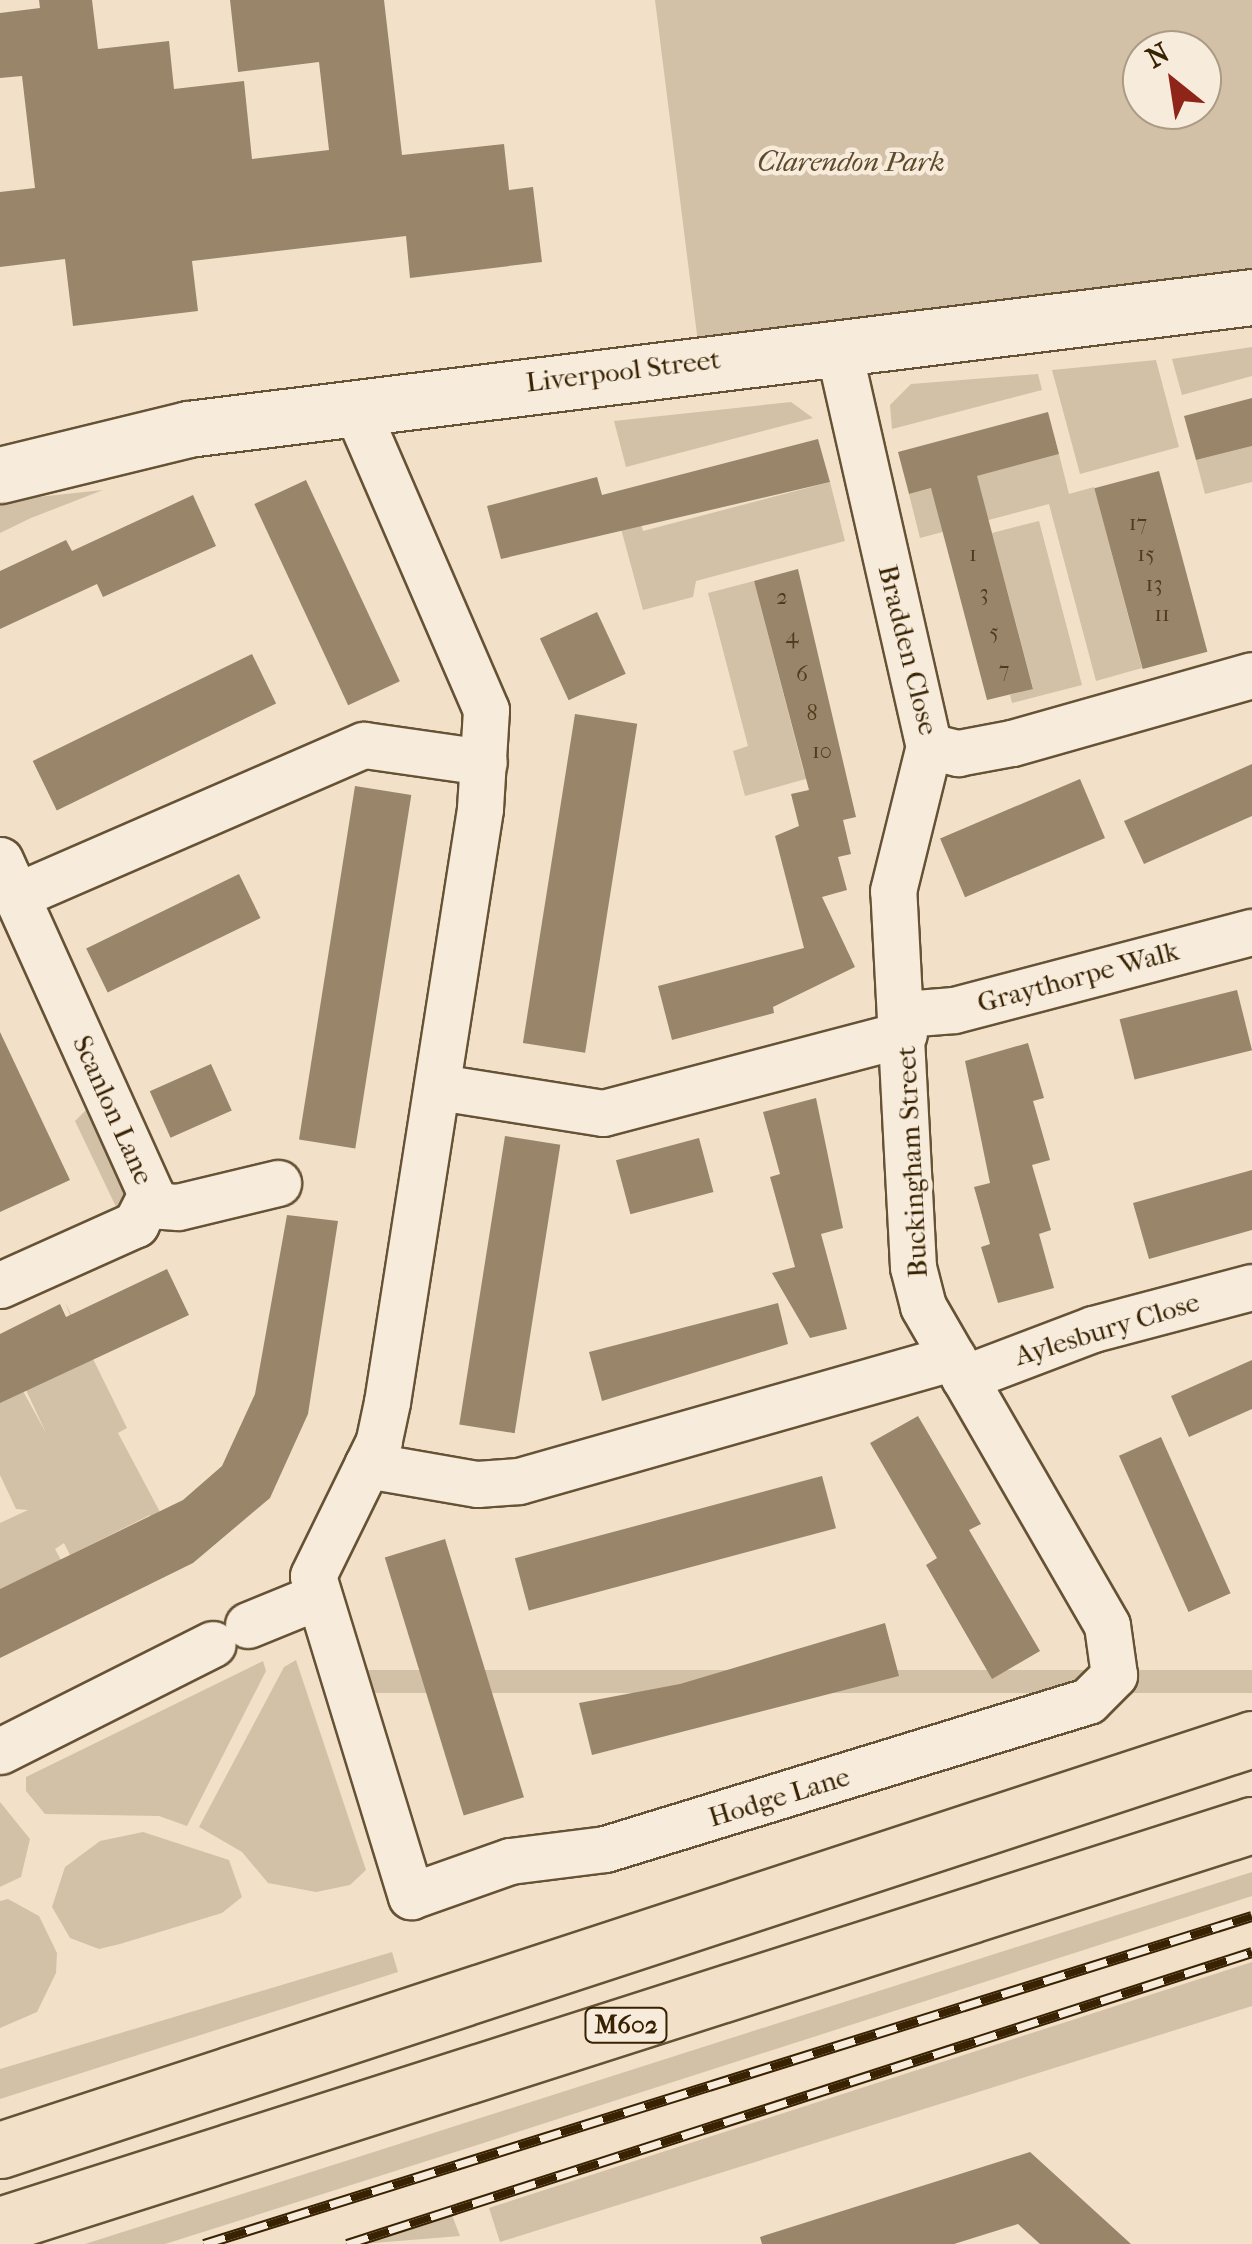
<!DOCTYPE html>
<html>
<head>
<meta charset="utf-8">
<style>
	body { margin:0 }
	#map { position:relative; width:1252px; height:2244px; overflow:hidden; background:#f2e1c8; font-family:"IM FELL French Canon",serif }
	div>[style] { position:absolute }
	.green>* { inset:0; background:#d2c1a6; transform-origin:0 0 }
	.building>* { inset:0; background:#998569; transform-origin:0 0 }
	.roads { filter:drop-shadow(2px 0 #665234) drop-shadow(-2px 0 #665234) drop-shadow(0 2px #665234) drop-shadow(0 -2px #665234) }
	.street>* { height:45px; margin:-22.5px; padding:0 22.5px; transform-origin:22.5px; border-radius:22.5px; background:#f7ecdb }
	.secondary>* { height:55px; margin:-27.5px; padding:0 27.5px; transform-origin:27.5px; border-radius:27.5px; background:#f7ecdb }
	.highway>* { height:55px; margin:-27.5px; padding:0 27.5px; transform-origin:27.5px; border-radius:27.5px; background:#f2e1c8 }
	.rail>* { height:11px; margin-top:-5.5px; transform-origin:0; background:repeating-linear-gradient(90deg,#f7ecdb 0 22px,#382202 0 44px); box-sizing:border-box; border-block:2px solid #382202 }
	span { translate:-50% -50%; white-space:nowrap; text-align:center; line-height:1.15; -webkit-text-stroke:9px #f7ecdb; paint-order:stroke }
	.number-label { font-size:22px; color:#503b1c }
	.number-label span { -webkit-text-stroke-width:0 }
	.shield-label span { padding:2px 8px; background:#f7ecdb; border:2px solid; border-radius:8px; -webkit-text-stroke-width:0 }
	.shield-label { font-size:25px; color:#382202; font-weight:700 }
	.park-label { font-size:28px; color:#5e4a2b; font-style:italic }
	.street-label { font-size:28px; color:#382202 }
	.north { position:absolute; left:1122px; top:30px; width:100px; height:100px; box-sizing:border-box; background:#f7ecdb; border:2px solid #ab9b84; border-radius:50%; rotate:330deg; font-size:28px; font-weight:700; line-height:40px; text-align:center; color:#382202 }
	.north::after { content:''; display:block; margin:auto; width:35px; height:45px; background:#8f2418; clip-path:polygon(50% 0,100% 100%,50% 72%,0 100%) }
</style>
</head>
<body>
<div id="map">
	<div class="green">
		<div style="clip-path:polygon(evenodd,655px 0,1252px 0,1252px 277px,698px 343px,655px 0,1142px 50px,1202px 50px,1202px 110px,1142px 110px,1142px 50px)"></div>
		<div style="clip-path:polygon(1252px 347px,1252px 376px,1182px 395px,1172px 359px)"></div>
		<div style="clip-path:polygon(1156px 360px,1179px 447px,1080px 474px,1052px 370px)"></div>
		<div style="clip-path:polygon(1038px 374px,1042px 390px,892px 429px,890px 405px,911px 384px)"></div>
		<div style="clip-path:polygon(791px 402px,813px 418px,626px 467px,614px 421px)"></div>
		<div style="clip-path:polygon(1252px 446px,1252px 482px,1205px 494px,1196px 460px)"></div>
		<div style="clip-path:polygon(1059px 454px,1069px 494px,1094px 487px,1142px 668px,1096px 681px,1049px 504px,920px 538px,909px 494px)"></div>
		<div style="clip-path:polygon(830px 482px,845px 541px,696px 581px,693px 597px,643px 610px,617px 514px,637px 510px,643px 531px)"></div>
		<div style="clip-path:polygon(103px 490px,31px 518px,0 533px,0 501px)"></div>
		<div style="clip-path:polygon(1039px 521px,1082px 685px,1012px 703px,1010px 695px,1033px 688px,992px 533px)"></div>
		<div style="clip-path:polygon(754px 581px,804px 773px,827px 773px,745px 796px,733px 751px,748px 746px,708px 593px)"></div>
		<div style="clip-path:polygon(94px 1102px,127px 1193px,118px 1211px,75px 1121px)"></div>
		<div style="clip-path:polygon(65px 1302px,127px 1428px,118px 1433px,169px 1529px,160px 1533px,150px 1515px,70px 1555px,64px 1543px,55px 1549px,61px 1560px,0 1589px,0 1523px,28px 1510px,16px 1509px,0 1475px,0 1349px,46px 1433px,26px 1390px,87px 1360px)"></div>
		<div style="clip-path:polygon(296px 1660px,366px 1870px,350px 1885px,316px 1892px,268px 1883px,242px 1852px,199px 1827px,284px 1667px)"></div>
		<div style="clip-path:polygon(263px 1661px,266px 1671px,187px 1826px,159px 1816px,45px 1814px,26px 1791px,26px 1777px)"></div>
		<div style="left:1252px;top:1670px;width:23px;height:889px;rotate:90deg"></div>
		<div style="clip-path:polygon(0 1802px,30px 1839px,21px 1877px,0 1887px)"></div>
		<div style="clip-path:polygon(143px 1832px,229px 1860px,242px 1897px,222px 1913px,120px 1944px,99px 1949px,70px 1938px,52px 1907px,65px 1867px,100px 1841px)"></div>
		<div style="clip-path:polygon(1252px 1872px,1252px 1896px,471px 2147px,165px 2244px,85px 2244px)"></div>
		<div style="clip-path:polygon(8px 1899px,39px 1916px,57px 1953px,56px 1973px,37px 2012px,0 2028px,0 1901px)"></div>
		<div style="clip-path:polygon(392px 1952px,398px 1972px,0 2099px,0 2069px)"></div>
		<div style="clip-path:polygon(1252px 1962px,1252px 2006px,500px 2242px,489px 2208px)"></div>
		<div style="clip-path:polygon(452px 2215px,460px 2236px,361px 2244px)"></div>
	</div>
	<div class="building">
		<div style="clip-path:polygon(39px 0,92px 0,98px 49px,169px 41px,174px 89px,244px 81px,252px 159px,329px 150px,319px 62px,238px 72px,230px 0,384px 0,402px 155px,504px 144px,509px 190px,533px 187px,542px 262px,410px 278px,406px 236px,192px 261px,198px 311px,73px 326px,65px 259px,0 267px,0 192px,35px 188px,22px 76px,0 78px,0 13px,40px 8px)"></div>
		<div style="clip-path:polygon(1252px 398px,1252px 446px,1196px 460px,1184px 416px)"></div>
		<div style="clip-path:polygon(1048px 412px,1059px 454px,977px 476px,1033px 689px,987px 700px,931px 488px,909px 494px,898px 452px)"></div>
		<div style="clip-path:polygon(818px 439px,830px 482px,501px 559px,487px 506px,597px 477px,602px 495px)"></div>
		<div style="left:1159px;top:471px;width:187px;height:67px;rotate:75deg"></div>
		<div style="left:306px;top:480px;width:222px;height:57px;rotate:65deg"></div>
		<div style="clip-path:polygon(193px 495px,216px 546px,103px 597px,97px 584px,0 629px,0 571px,66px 540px,72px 551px)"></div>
		<div style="clip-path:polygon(798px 569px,856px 817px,843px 820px,851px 854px,838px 857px,847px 890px,822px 897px,855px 967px,773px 1007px,774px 1013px,672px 1040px,658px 986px,804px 948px,775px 836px,799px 826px,791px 794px,809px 790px,754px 581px)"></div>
		<div style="left:597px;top:612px;width:68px;height:63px;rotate:65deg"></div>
		<div style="left:252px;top:654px;width:55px;height:244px;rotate:64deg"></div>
		<div style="left:575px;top:714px;width:63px;height:333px;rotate:9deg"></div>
		<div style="clip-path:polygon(1252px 764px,1252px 816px,1144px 864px,1124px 821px)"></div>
		<div style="left:1080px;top:779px;width:64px;height:152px;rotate:67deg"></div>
		<div style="left:355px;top:786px;width:57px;height:358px;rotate:9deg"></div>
		<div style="left:239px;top:874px;width:49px;height:170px;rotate:64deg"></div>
		<div style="left:1237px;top:990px;width:62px;height:121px;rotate:76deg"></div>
		<div style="clip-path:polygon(0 1032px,70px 1180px,0 1212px)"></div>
		<div style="clip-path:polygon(1028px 1043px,1044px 1098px,1033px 1101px,1050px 1160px,1032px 1165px,1051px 1230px,1039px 1234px,1054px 1288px,998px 1303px,981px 1247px,990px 1244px,974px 1187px,990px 1183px,965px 1061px)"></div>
		<div style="left:211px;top:1064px;width:51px;height:67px;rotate:66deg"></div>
		<div style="clip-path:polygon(816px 1098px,843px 1228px,821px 1234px,847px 1329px,810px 1338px,772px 1273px,795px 1267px,770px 1177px,780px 1174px,763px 1112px)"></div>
		<div style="left:505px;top:1136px;width:56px;height:292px;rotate:9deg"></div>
		<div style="left:699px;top:1138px;width:56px;height:86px;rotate:75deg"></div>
		<div style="clip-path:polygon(1252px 1170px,1252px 1230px,1149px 1259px,1133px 1203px)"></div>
		<div style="clip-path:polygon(287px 1215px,338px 1221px,308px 1414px,270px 1498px,193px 1563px,0 1658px,0 1589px,183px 1500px,222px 1466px,255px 1394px)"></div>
		<div style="clip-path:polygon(167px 1269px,189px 1315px,0 1403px,0 1334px,60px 1304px,66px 1317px)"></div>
		<div style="clip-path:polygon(778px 1303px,788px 1344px,602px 1401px,589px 1352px)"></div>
		<div style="clip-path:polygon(1252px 1360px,1252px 1409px,1189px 1437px,1171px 1396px)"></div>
		<div style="clip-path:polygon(918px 1416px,981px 1524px,969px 1530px,1040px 1651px,992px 1679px,926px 1565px,937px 1558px,870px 1443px)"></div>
		<div style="left:1161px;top:1437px;width:171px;height:46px;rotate:66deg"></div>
		<div style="left:822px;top:1476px;width:54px;height:318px;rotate:75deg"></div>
		<div style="left:445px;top:1539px;width:270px;height:63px;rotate:73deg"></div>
		<div style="clip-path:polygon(885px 1623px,899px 1676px,592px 1755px,579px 1703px,680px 1684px)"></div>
		<div style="clip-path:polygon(1030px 2152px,1131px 2244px,1040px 2244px,1018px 2224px,954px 2244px,762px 2244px,760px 2237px)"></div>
	</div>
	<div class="roads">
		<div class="street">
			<div style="left:838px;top:347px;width:409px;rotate:77.2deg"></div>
			<div style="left:929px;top:746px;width:30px;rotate:14deg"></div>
			<div style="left:958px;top:753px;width:55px;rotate:-10.5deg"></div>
			<div style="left:1012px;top:743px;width:249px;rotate:-15.8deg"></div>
			<div style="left:355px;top:407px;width:330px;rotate:66.6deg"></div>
			<div style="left:486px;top:710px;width:99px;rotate:93.5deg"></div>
			<div style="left:480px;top:809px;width:600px;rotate:98.91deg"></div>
			<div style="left:387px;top:1402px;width:40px;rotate:102deg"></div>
			<div style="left:379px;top:1441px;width:150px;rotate:116.1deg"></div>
			<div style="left:313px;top:1576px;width:335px;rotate:73deg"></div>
			<div style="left:411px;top:1896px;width:105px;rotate:-19.5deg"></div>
			<div style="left:510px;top:1861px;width:96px;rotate:-7.2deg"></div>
			<div style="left:605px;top:1849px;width:505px;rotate:-17.04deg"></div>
			<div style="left:1088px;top:1701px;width:37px;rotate:-45deg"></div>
			<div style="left:1114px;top:1675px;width:50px;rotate:-98deg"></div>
			<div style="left:1107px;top:1625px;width:368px;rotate:-120deg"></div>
			<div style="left:923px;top:1306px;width:40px;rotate:-104.4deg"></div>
			<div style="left:913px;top:1267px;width:377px;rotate:-93deg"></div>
			<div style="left:893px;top:891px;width:149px;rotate:-76.1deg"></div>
			<div style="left:0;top:860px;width:367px;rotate:65.7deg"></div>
			<div style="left:151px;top:1194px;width:34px;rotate:117deg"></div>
			<div style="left:136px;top:1224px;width:149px;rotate:155.8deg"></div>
			<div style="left:16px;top:896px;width:379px;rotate:-23.5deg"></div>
			<div style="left:364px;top:745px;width:121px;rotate:8.1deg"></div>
			<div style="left:904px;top:1014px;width:50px;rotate:-4.6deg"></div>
			<div style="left:954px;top:1010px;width:308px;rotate:-14.7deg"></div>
			<div style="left:439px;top:1087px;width:166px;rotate:9deg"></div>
			<div style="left:603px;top:1113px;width:311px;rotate:-14.7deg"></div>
			<div style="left:149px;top:1205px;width:29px;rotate:4deg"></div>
			<div style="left:178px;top:1207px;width:103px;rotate:-13.5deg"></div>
			<div style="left:964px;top:1378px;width:138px;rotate:-20.8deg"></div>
			<div style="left:1093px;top:1329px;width:164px;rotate:-14.8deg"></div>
			<div style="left:367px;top:1465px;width:112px;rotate:9.8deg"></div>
			<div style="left:477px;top:1484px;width:42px;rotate:-4.1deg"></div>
			<div style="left:519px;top:1481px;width:451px;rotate:-15.9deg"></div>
			<div style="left:248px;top:1625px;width:71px;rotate:-22.2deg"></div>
			<div style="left:0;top:1751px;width:238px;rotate:-26.7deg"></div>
		</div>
		<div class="secondary">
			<div style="left:0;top:475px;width:194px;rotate:-13.7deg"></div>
			<div style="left:188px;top:429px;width:1072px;rotate:-7.07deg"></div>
		</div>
		<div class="highway">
			<div style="left:0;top:2150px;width:1318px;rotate:-18.17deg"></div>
			<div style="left:0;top:2225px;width:1314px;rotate:-17.72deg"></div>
		</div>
	</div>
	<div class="rail">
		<div style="left:204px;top:2244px;width:1098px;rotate:-17.38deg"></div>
		<div style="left:347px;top:2244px;width:951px;rotate:-17.88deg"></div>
	</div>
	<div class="number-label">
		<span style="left:1138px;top:524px">17</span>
		<span style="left:973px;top:555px">1</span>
		<span style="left:1146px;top:555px">15</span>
		<span style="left:1154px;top:585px">13</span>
		<span style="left:984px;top:594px">3</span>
		<span style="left:782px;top:598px">2</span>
		<span style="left:1162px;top:615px">11</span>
		<span style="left:994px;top:633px">5</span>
		<span style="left:792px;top:637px">4</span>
		<span style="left:1004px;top:671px">7</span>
		<span style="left:802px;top:675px">6</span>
		<span style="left:812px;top:714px">8</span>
		<span style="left:822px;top:752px">10</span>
	</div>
	<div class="shield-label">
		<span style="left:626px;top:2025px">M602</span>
	</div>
	<div class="park-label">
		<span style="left:851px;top:162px">Clarendon Park</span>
	</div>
	<div class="street-label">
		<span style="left:623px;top:371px;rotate:-7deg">Liverpool Street</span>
		<span style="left:908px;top:650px;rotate:76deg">Bradden Close</span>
		<span style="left:1078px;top:977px;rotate:-15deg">Graythorpe Walk</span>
		<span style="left:113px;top:1110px;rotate:66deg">Scanlon Lane</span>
		<span style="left:912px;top:1162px;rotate:-93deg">Buckingham Street</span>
		<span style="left:1107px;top:1329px;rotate:-17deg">Aylesbury Close</span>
		<span style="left:779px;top:1797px;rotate:-17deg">Hodge Lane</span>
	</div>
	<div class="north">N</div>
</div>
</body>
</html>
